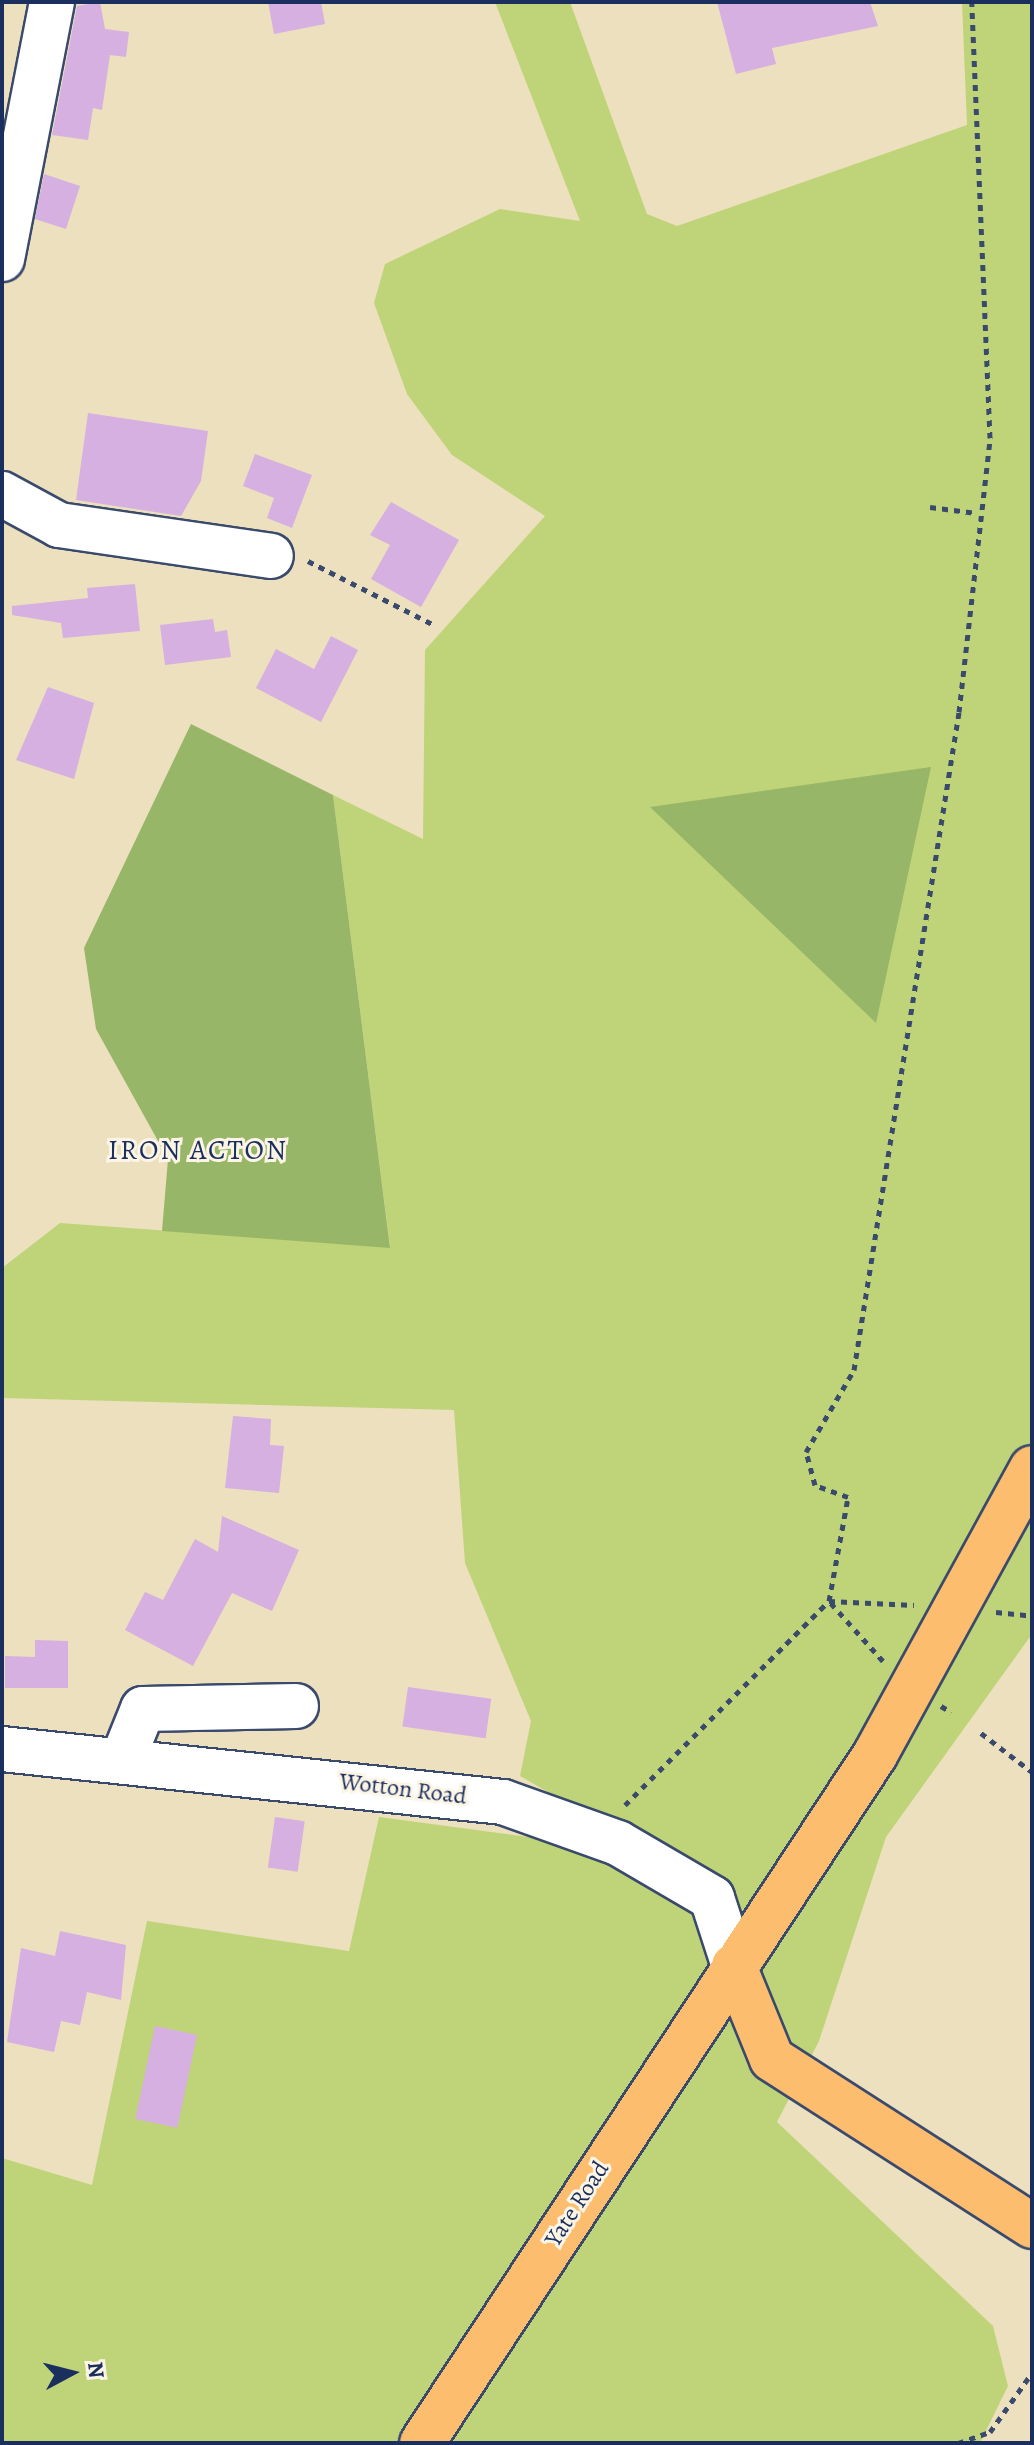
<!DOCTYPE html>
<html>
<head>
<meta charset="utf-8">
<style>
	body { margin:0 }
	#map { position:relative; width:1034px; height:2445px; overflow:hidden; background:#ece0be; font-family:Alegreya,serif }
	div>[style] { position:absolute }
	.green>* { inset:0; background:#bfd478 }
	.forest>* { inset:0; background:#97b668 }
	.building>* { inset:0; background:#d5b0e0; transform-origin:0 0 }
	.path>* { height:5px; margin-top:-2.5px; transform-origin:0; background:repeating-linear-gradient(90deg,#3a4a6c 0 6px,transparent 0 12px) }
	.roads { filter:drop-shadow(2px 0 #3a4a6c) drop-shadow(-2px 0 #3a4a6c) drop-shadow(0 2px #3a4a6c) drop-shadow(0 -2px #3a4a6c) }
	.minor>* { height:44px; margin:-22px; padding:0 22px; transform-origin:22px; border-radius:22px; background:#fff }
	.major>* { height:44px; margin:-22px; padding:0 22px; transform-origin:22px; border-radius:22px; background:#fcbd6f }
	span { translate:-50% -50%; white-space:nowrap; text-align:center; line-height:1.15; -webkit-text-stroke:6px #fcf5e5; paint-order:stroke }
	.street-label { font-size:24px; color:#1b2f5e }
	.quarter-label { font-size:28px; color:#1b2f5e; letter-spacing:2px }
	.frame { position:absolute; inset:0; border:4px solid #1b2f5e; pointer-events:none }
	.north { position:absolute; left:32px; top:2333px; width:80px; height:80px; -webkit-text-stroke:6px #fcf5e5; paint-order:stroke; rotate:83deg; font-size:22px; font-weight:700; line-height:32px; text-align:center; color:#1b2f5e }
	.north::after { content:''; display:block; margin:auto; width:28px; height:36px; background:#1b2f5e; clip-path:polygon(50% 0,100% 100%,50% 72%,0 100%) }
</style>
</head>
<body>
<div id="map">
	<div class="green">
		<div style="clip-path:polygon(495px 2px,570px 2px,647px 214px,677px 226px,967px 125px,962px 2px,1032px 2px,1032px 1634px,886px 1837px,819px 2041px,777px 2122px,993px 2326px,1008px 2386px,980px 2443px,2px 2443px,2px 2158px,92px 2185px,147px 1921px,349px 1951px,379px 1817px,551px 1840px,576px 1808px,520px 1776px,531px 1721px,465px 1563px,454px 1410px,2px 1398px,2px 1268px,60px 1223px,390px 1247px,333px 795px,423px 839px,425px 650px,545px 516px,452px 455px,407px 394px,374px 303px,385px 264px,500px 209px,580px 221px)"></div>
	</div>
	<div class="forest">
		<div style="clip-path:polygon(191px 724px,333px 795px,390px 1248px,162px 1231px,168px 1159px,96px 1029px,84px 948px)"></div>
		<div style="clip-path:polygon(931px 767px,876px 1023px,650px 807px)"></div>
	</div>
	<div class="building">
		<div style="clip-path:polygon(100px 2px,105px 29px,129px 32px,126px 57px,110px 55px,102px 110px,93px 108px,88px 140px,52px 135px,77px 6px)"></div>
		<div style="clip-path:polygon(268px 2px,321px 2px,325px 24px,274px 34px)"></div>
		<div style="clip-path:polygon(717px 2px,870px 2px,878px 26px,772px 48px,776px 64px,736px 74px)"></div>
		<div style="clip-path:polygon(44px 174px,80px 186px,66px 229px,35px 219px)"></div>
		<div style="clip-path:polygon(88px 413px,208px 431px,201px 481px,181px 516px,76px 500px)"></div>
		<div style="clip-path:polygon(255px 454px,312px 475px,292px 528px,267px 518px,274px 498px,243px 486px)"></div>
		<div style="clip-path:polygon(391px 502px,459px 540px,421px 607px,371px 579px,390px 545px,370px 535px)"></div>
		<div style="clip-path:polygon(135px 584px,140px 631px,63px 638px,61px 623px,12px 615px,12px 606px,88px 598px,87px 588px)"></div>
		<div style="clip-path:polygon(213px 619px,215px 632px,227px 630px,231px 657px,165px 665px,160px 625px)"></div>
		<div style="clip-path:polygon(331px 636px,358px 650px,321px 722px,256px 688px,276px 649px,314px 669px)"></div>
		<div style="clip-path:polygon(48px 687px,94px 703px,74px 779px,16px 760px)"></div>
		<div style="clip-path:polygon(233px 1416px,271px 1419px,270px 1445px,284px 1446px,279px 1493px,225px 1488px)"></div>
		<div style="clip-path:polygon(222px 1516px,299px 1550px,272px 1611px,232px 1593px,193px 1666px,125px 1630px,145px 1592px,163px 1600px,195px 1539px,218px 1552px)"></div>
		<div style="clip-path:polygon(35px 1640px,68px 1641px,68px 1688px,5px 1688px,5px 1656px,35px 1657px)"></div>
		<div style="left:408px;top:1687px;width:84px;height:40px;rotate:8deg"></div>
		<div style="left:275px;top:1817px;width:30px;height:51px;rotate:8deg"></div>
		<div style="clip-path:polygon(60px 1931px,126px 1945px,121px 2000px,87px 1992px,80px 2025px,61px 2021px,54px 2052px,7px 2042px,21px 1948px,55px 1956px)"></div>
		<div style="left:155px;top:2026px;width:43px;height:95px;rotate:12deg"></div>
	</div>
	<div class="path">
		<div style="left:930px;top:507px;width:47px;rotate:7.3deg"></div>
		<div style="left:308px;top:561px;width:141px;rotate:26.9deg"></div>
		<div style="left:996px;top:1612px;width:36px;rotate:6deg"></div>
		<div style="left:883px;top:1661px;width:81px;rotate:-132deg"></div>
		<div style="left:829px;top:1601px;width:106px;rotate:-79.6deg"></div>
		<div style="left:848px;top:1497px;width:35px;rotate:-160deg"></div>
		<div style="left:815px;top:1485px;width:34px;rotate:-105deg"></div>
		<div style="left:806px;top:1452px;width:95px;rotate:-59.7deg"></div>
		<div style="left:854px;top:1370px;width:666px;rotate:-80.93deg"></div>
		<div style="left:959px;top:712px;width:276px;rotate:-83.5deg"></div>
		<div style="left:990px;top:438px;width:436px;rotate:-92.4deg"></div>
		<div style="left:941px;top:1706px;width:12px;rotate:31deg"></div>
		<div style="left:981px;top:1733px;width:64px;rotate:37.4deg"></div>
		<div style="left:625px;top:1805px;width:288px;rotate:-45deg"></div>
		<div style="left:829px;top:1601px;width:85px;rotate:2.7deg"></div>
		<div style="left:958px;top:2443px;width:34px;rotate:-19deg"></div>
		<div style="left:990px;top:2432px;width:72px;rotate:-54.6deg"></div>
	</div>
	<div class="roads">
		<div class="minor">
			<div style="left:2px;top:259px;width:262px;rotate:-79deg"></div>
			<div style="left:2px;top:494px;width:65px;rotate:28.5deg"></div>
			<div style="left:59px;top:525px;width:214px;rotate:8.3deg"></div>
			<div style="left:2px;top:1749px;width:504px;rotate:6.04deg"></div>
			<div style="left:503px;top:1802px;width:122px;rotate:19.6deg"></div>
			<div style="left:618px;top:1843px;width:109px;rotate:30.3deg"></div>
			<div style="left:712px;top:1898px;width:71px;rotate:72.1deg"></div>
			<div style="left:122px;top:1761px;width:56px;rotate:-68deg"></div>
			<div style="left:143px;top:1709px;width:153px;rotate:-1.1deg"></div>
		</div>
		<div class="major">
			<div style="left:734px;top:1966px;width:100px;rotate:67.8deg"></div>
			<div style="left:772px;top:2059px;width:309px;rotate:32.7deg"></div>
			<div style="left:422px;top:2443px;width:824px;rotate:-56.64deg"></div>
			<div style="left:875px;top:1755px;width:327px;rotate:-61.3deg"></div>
		</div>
	</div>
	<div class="street-label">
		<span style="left:403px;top:1789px;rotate:7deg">Wotton Road</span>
		<span style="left:577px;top:2204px;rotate:-57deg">Yate Road</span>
	</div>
	<div class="quarter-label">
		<span style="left:198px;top:1150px">IRON ACTON</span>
	</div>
	<div class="frame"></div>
	<div class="north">N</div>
</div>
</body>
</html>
